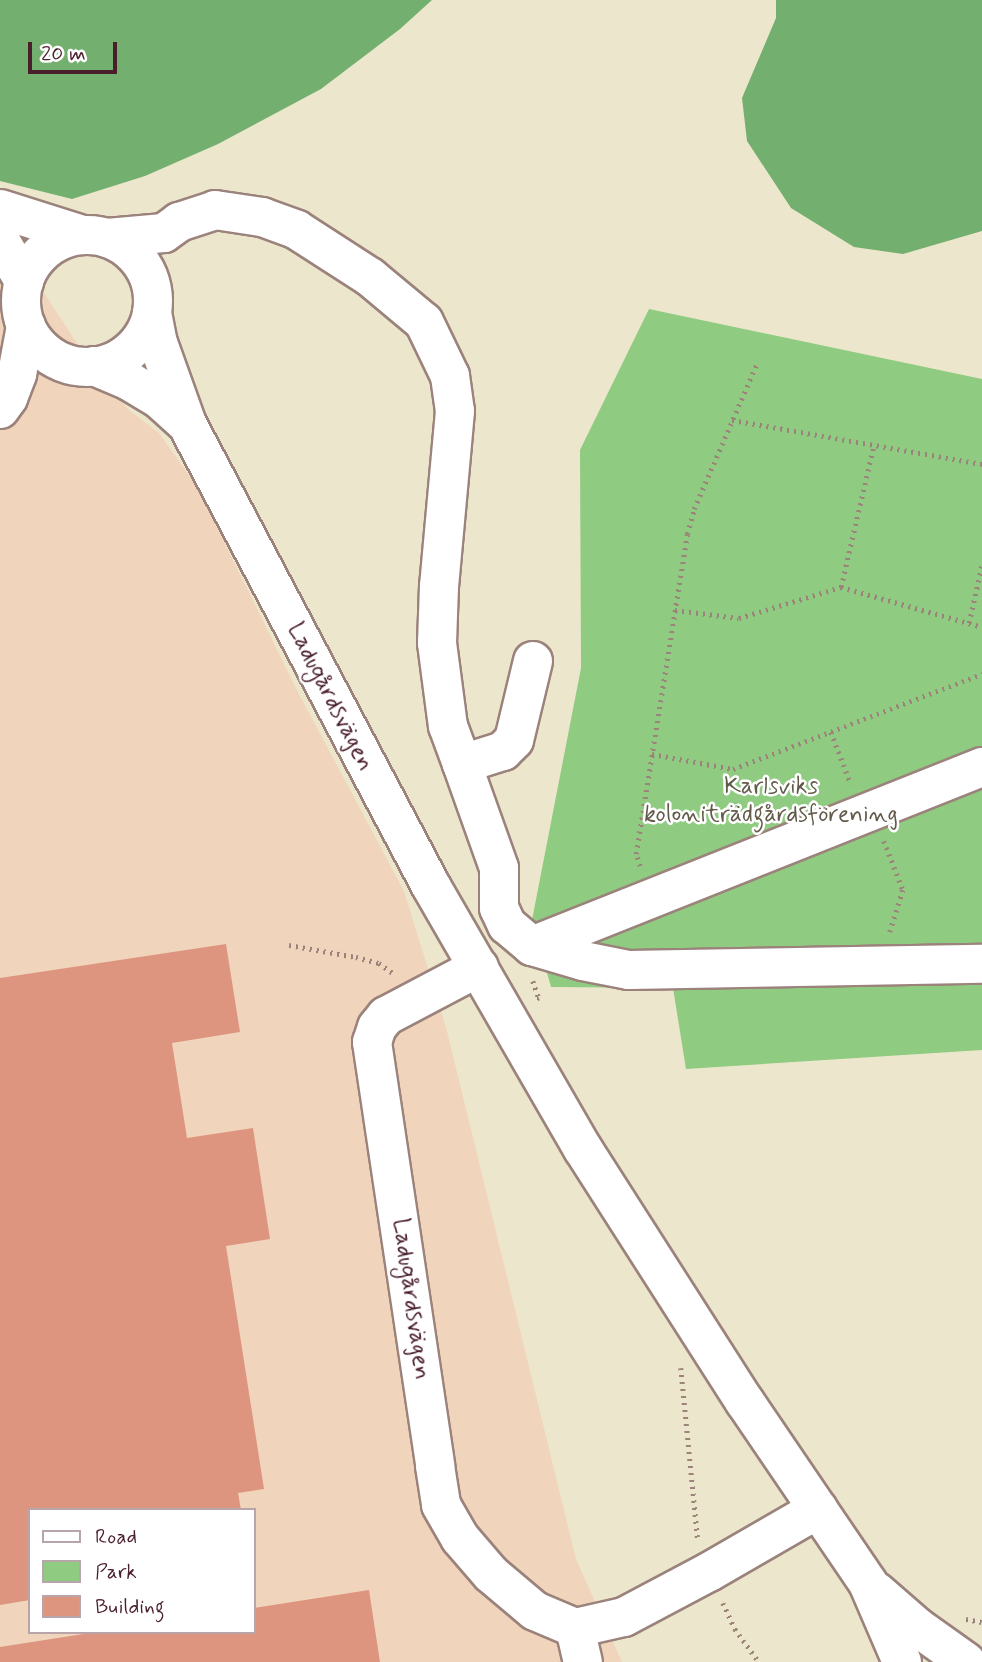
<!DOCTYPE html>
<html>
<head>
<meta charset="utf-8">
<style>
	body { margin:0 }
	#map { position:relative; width:982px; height:1662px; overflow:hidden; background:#ece7cc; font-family:Mynerve,sans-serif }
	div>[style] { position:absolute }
	.built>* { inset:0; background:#f0d5bc }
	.green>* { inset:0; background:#8fcb80 }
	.forest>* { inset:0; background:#73af6e }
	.building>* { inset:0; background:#dd957f }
	.path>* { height:4.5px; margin-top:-2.25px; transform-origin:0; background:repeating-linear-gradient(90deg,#9b837c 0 2px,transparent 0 7px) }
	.roads { filter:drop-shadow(2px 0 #9b837c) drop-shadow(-2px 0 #9b837c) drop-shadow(0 2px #9b837c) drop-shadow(0 -2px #9b837c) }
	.minor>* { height:38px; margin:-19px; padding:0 19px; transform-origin:19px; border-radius:19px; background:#fff }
	.minor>.ring { margin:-19px; padding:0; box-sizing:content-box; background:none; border:38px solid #fff; border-radius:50% }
	span { translate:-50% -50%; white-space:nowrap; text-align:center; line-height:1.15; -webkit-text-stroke:5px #fff; paint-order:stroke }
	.street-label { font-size:24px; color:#4a1f2b }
	.park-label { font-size:24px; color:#625b49 }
	.legend { position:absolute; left:28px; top:1508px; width:228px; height:126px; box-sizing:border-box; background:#fff; border:2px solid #b7a5aa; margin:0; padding:9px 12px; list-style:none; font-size:21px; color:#4a1f2b }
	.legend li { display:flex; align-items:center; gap:14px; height:35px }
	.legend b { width:35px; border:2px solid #b7a5aa }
	.scale { position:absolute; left:28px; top:42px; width:89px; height:32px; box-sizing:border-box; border:4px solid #4a1f2b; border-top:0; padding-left:9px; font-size:21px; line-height:24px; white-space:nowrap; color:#4a1f2b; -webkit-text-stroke:5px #fff; paint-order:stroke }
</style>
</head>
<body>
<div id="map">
	<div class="built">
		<div style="clip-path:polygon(evenodd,0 246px,24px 262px,99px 377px,129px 410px,159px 433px,196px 485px,298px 692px,404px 891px,446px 1027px,576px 1559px,622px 1662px,0 1662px,0 246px,30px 1510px,254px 1510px,254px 1632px,30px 1632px,30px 1510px)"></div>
	</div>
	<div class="green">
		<div style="clip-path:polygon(649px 309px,982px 379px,982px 1050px,686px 1069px,673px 988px,551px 987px,532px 920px,581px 668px,580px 450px)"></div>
	</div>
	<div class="forest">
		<div style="clip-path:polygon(0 0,432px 0,400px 29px,321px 89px,218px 144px,145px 176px,72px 199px,0 181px)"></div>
		<div style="clip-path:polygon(776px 0,982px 0,982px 231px,903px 254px,854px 247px,791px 208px,747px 141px,742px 98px,776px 18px)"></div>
	</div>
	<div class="building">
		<div style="clip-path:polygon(226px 944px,240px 1032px,172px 1043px,187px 1138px,253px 1128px,270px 1239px,226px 1246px,264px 1489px,238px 1493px,241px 1510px,30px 1510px,30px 1600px,0 1605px,0 978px)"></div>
		<div style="clip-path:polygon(369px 1590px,380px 1662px,0 1662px,0 1647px,96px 1632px,254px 1632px,254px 1608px)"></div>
	</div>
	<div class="path">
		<div style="left:732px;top:420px;width:254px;rotate:10deg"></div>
		<div style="left:841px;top:587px;width:147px;rotate:-77deg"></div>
		<div style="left:675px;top:610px;width:64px;rotate:7.1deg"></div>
		<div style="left:739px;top:618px;width:107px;rotate:-16.9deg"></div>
		<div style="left:841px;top:587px;width:147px;rotate:15.8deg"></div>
		<div style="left:969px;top:623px;width:60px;rotate:-77.6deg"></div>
		<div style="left:831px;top:732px;width:56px;rotate:69deg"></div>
		<div style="left:652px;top:754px;width:82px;rotate:10.5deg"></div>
		<div style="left:733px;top:769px;width:267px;rotate:-20.9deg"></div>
		<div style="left:884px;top:841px;width:53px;rotate:68.8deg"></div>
		<div style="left:903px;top:890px;width:44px;rotate:107.2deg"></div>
		<div style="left:640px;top:866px;width:13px;rotate:-108deg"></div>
		<div style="left:636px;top:854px;width:324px;rotate:-80.9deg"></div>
		<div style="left:687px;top:534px;width:26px;rotate:-74deg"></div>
		<div style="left:694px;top:509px;width:161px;rotate:-66.6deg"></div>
		<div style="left:289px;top:945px;width:68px;rotate:10.2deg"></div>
		<div style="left:356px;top:957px;width:24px;rotate:15deg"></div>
		<div style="left:379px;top:963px;width:19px;rotate:36deg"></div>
		<div style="left:533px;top:981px;width:18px;rotate:71deg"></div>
		<div style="left:539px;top:998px;width:5px;rotate:158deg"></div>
		<div style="left:681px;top:1368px;width:173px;rotate:84.4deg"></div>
		<div style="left:723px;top:1603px;width:29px;rotate:65deg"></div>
		<div style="left:735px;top:1629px;width:41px;rotate:54deg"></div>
		<div style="left:966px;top:1619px;width:16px;rotate:11deg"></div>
	</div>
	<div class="roads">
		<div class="minor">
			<div style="left:0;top:209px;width:87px;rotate:17.4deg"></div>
			<div class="ring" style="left:21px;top:235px;width:94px;height:94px"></div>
			<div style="left:107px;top:238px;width:57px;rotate:-5deg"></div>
			<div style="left:164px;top:233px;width:19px;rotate:-36deg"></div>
			<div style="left:179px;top:222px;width:38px;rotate:-18deg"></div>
			<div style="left:215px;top:210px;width:48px;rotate:8.5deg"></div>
			<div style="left:262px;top:217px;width:37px;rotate:20deg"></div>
			<div style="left:297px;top:230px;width:87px;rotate:32.8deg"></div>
			<div style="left:370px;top:277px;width:70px;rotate:39.8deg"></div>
			<div style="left:424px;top:322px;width:60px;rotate:64.3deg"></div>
			<div style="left:450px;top:376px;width:35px;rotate:82deg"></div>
			<div style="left:455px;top:411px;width:176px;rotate:95.2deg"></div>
			<div style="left:439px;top:586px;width:57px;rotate:92deg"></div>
			<div style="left:437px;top:643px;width:84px;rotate:82.5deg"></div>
			<div style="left:448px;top:726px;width:40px;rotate:69.8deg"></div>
			<div style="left:0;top:240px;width:48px;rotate:59.7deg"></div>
			<div style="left:152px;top:313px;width:31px;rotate:79deg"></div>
			<div style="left:158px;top:343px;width:86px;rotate:70.3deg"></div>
			<div style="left:187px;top:424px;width:522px;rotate:62.16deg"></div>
			<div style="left:431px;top:886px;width:304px;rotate:60deg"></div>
			<div style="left:583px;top:1149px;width:300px;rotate:57.4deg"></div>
			<div style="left:745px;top:1402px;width:219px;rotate:55.8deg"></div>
			<div style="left:868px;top:1583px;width:86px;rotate:66.7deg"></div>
			<div style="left:94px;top:366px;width:38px;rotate:23deg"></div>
			<div style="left:129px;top:381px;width:35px;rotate:31deg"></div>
			<div style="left:159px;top:399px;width:36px;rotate:42deg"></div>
			<div style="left:0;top:409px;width:14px;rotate:-54deg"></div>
			<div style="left:8px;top:398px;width:26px;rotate:-69deg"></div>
			<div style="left:17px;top:374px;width:49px;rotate:-79.4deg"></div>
			<div style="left:533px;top:661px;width:81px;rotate:103.5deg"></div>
			<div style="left:514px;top:740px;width:16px;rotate:135deg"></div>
			<div style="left:503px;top:751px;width:43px;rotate:162.4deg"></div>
			<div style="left:462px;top:764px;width:110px;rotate:70.4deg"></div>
			<div style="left:499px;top:868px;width:40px;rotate:90deg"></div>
			<div style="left:499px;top:908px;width:19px;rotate:65deg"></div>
			<div style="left:507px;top:925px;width:33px;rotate:40deg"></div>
			<div style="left:532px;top:946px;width:53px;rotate:16.4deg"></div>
			<div style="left:583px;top:961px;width:47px;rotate:11.1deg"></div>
			<div style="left:629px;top:970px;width:353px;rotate:-1deg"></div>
			<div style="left:532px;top:946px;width:484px;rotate:-21.7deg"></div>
			<div style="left:479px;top:967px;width:105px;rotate:152.2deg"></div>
			<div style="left:386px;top:1016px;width:14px;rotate:129deg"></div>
			<div style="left:377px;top:1027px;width:16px;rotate:108deg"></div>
			<div style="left:372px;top:1042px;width:429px;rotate:81.5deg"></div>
			<div style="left:435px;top:1466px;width:39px;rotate:81deg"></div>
			<div style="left:441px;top:1505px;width:38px;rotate:60deg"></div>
			<div style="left:460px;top:1538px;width:48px;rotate:49.3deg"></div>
			<div style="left:491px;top:1574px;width:57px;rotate:40.1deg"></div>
			<div style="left:535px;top:1611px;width:43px;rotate:23deg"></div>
			<div style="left:575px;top:1628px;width:35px;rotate:77deg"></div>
			<div style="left:877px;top:1592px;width:53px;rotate:41.2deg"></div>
			<div style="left:917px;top:1627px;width:60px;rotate:35.5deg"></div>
			<div style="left:575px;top:1628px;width:50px;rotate:-12.7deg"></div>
			<div style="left:624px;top:1617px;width:96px;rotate:-27.9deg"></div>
			<div style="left:709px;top:1572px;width:126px;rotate:-30deg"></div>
		</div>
	</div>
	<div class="street-label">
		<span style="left:330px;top:697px;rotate:63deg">Ladugårdsvägen</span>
		<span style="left:411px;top:1299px;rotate:82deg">Ladugårdsvägen</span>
	</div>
	<div class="park-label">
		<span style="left:771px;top:801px">Karlsviks<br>koloniträdgårdsförening</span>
	</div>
	<ul class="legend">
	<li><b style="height:9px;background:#fff"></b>Road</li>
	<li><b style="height:19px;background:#8fcb80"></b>Park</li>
	<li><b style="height:19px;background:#dd957f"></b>Building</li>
	</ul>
	<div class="scale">20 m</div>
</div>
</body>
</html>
